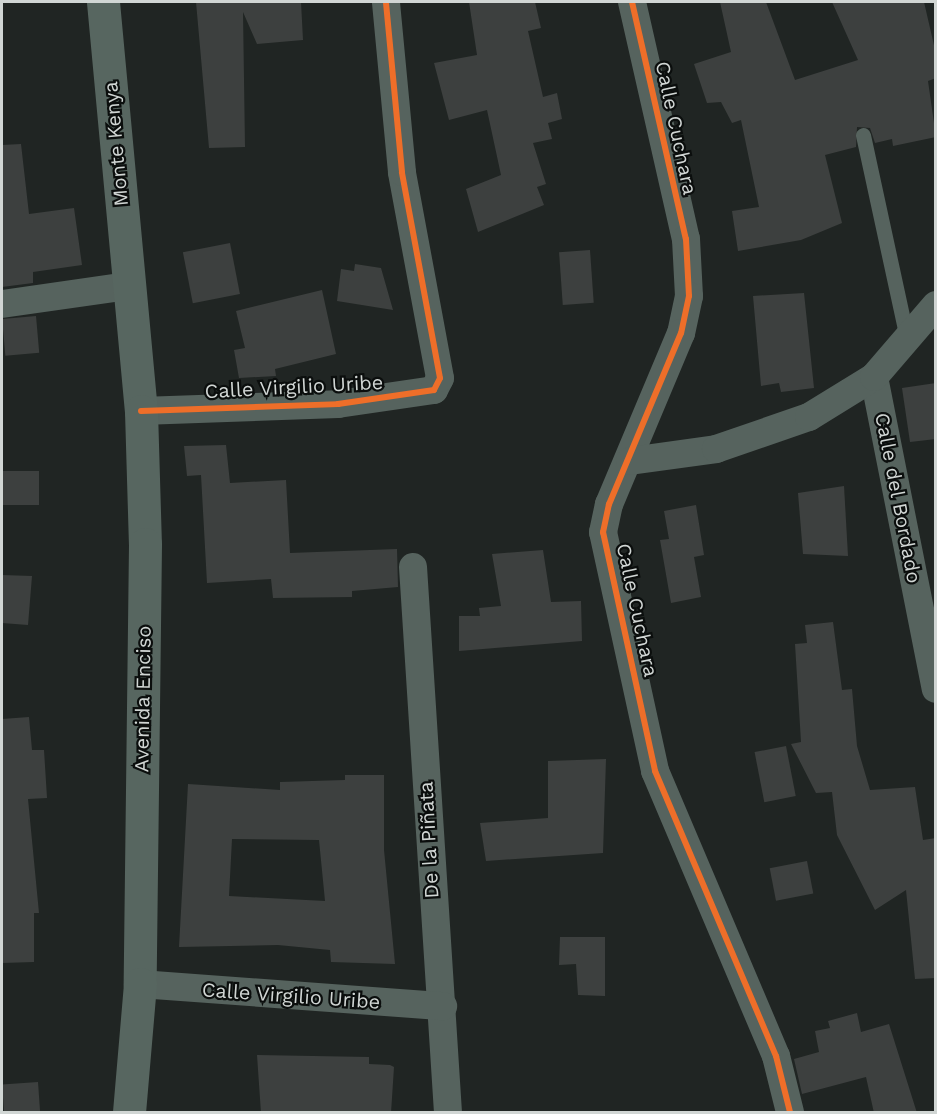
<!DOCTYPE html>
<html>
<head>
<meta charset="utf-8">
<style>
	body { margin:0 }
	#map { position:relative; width:937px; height:1114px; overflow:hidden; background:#202523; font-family:"Work Sans",sans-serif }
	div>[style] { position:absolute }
	.building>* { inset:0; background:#3d403f; transform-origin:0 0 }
	.service>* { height:15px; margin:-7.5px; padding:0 7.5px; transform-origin:7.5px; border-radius:7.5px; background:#56635e }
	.minor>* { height:28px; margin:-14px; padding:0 14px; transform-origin:14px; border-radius:14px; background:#56635e }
	.secondary>* { height:33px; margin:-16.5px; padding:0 16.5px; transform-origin:16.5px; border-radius:16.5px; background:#576660 }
	.cycleway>* { height:6px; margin:-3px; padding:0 3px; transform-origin:3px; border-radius:3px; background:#ee6e29 }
	span { translate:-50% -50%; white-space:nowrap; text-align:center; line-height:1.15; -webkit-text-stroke:4.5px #0b0e0d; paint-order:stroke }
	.street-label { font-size:20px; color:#d1d6d4 }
	.frame { position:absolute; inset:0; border:3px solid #d1d6d4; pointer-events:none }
</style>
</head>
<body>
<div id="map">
	<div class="building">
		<div style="clip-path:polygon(196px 2px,301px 2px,303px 40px,257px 44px,243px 12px,245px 147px,209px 148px)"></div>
		<div style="clip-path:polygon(469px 2px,535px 2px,541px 28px,528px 31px,543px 97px,557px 93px,562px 119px,548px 123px,552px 139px,533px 143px,546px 184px,537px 187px,544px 205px,478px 232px,466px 189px,501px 175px,487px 110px,449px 120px,434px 63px,477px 55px)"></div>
		<div style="clip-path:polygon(720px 2px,766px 2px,795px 80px,858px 60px,832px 2px,924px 2px,936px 54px,936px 78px,928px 81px,936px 137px,893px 146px,892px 139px,875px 143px,870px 128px,857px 127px,856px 147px,825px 155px,842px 223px,801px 240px,738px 251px,732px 211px,759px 207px,741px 120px,732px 123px,721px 102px,707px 103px,694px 64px,731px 52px)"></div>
		<div style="clip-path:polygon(21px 144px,29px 214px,74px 208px,82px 265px,33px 272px,33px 283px,2px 287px,2px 145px)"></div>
		<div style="left:230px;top:243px;width:52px;height:48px;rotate:79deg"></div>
		<div style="left:590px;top:250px;width:53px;height:31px;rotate:86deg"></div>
		<div style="clip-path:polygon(355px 264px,381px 268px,393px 310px,337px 301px,341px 269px,354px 271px)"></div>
		<div style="clip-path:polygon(322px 290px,336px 354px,275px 369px,276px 376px,239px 378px,234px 350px,245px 348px,236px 311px)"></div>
		<div style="clip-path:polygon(804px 293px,814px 388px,781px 392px,779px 383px,761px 386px,753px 296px)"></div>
		<div style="left:36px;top:316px;width:37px;height:34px;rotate:85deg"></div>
		<div style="clip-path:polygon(936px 383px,936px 439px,910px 442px,902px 388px)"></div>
		<div style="clip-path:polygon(226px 445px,230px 483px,286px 480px,290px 553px,397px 549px,398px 587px,352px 591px,352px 597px,273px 598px,271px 579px,207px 583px,201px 475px,187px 476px,184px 446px)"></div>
		<div style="left:39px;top:471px;width:34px;height:37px;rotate:90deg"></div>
		<div style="clip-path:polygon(844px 486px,848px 556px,803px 554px,798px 493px)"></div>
		<div style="clip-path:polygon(696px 505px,704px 555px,694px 557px,701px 597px,671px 603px,660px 540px,669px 539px,664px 511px)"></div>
		<div style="clip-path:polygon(543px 550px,551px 602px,581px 601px,582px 641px,459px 651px,459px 616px,480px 616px,479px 608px,501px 606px,492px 554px)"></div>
		<div style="clip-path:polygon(2px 575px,32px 576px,28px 625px,2px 623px)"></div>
		<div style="clip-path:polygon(833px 622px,842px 690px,852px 689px,857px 746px,870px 790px,915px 787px,923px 840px,936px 838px,936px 978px,915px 979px,906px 890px,875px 910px,837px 835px,832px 792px,816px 793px,791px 744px,801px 742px,795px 644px,807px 643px,805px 625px)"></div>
		<div style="clip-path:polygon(29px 717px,32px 750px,44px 750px,47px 798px,28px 799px,39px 913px,34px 913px,34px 962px,2px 963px,2px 719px)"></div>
		<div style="left:786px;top:746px;width:51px;height:32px;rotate:79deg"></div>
		<div style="clip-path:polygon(606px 759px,603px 853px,486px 861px,480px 823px,548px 818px,548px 761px)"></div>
		<div style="clip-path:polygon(evenodd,345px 775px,384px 775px,384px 850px,395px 964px,331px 962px,330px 950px,278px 945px,179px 947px,188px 784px,280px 790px,280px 782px,345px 780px,345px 775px,232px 839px,319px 840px,325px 901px,229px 896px,232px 839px)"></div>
		<div style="left:807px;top:861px;width:33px;height:38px;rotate:79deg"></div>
		<div style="clip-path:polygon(560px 937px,605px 937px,605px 996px,578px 995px,576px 964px,559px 965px)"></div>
		<div style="clip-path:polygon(857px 1013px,861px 1032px,889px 1024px,917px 1113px,874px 1113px,866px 1077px,802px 1094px,794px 1059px,819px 1052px,815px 1031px,830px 1028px,828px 1021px)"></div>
		<div style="clip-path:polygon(257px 1055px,369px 1057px,369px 1064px,390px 1065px,394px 1067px,391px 1113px,261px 1113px)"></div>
		<div style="left:38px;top:1082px;width:31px;height:36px;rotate:86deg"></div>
	</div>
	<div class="service">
		<div style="left:863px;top:135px;width:209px;rotate:77.8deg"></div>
	</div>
	<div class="minor">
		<div style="left:632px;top:2px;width:243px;rotate:77.2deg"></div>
		<div style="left:686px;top:239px;width:57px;rotate:87deg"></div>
		<div style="left:689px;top:296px;width:38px;rotate:102deg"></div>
		<div style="left:681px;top:333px;width:186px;rotate:112.8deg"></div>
		<div style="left:609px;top:504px;width:29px;rotate:102deg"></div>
		<div style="left:603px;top:532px;width:245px;rotate:77.7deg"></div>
		<div style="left:655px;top:771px;width:310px;rotate:67deg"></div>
		<div style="left:776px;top:1056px;width:58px;rotate:76deg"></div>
		<div style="left:2px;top:304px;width:128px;rotate:-8.1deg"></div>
		<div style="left:874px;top:377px;width:318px;rotate:78.8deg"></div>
		<div style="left:141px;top:411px;width:197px;rotate:-2deg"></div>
		<div style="left:338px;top:404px;width:97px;rotate:-8.3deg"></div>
		<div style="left:434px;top:390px;width:13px;rotate:-63deg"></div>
		<div style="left:440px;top:378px;width:209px;rotate:-100.5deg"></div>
		<div style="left:402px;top:172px;width:171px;rotate:-95.4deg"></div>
		<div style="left:630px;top:461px;width:87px;rotate:-7.9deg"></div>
		<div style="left:716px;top:449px;width:98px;rotate:-19deg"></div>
		<div style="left:809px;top:417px;width:76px;rotate:-31.6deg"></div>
		<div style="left:874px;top:377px;width:95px;rotate:-49.3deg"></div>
		<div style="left:413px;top:567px;width:546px;rotate:86.33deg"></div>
		<div style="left:140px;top:984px;width:304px;rotate:4.2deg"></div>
	</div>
	<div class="secondary">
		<div style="left:103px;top:2px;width:411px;rotate:84.7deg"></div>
		<div style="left:141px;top:411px;width:133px;rotate:88.3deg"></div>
		<div style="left:145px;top:544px;width:440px;rotate:90.7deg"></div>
		<div style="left:140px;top:984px;width:128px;rotate:94.9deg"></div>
	</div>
	<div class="cycleway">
		<div style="left:632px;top:2px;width:243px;rotate:77.2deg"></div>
		<div style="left:686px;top:239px;width:57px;rotate:87deg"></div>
		<div style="left:689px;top:296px;width:38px;rotate:102deg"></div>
		<div style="left:681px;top:333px;width:186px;rotate:112.8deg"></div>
		<div style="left:609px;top:504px;width:29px;rotate:102deg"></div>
		<div style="left:603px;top:532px;width:245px;rotate:77.7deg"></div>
		<div style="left:655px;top:771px;width:310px;rotate:67deg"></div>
		<div style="left:776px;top:1056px;width:58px;rotate:76deg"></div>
		<div style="left:141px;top:411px;width:197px;rotate:-2deg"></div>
		<div style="left:338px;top:404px;width:97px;rotate:-8.3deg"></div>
		<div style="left:434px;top:390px;width:13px;rotate:-63deg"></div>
		<div style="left:440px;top:378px;width:209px;rotate:-100.5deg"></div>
		<div style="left:402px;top:172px;width:171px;rotate:-95.4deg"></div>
	</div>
	<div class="street-label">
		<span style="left:676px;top:128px;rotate:78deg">Calle Cuchara</span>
		<span style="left:116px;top:144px;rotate:-95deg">Monte Kenya</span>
		<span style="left:294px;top:387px;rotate:-3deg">Calle Virgilio Uribe</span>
		<span style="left:898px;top:498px;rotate:79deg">Calle del Bordado</span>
		<span style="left:637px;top:610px;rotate:78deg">Calle Cuchara</span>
		<span style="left:143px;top:699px;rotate:-89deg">Avenida Enciso</span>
		<span style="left:429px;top:840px;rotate:-93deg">De la Piñata</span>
		<span style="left:291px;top:996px;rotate:4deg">Calle Virgilio Uribe</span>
	</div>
	<div class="frame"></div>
</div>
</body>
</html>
